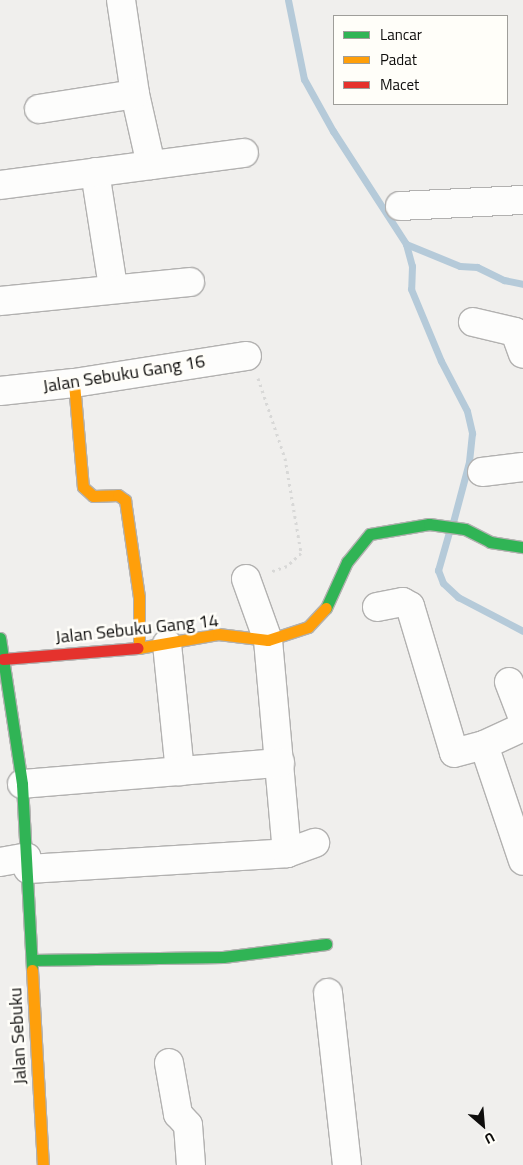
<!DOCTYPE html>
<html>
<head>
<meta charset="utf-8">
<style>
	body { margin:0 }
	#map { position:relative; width:523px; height:1165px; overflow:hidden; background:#f0efed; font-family:"Titillium Web",sans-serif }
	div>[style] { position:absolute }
	.stream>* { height:7px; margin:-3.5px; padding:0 3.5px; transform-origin:3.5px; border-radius:3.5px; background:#b5cad9 }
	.path>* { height:3px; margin-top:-1.5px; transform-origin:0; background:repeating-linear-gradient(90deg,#d8d8d7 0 2.5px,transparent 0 6.5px) }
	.roads { filter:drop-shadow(1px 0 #b2b1b0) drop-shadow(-1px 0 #b2b1b0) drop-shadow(0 1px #b2b1b0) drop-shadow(0 -1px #b2b1b0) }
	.street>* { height:28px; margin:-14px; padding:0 14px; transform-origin:14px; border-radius:14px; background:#fdfdfc }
	.fast>* { height:11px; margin:-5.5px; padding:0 5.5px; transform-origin:5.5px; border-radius:5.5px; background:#30b455 }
	.slow>* { height:11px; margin:-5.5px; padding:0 5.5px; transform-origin:5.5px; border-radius:5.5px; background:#ff9f0a }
	.jam>* { height:11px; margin:-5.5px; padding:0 5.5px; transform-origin:5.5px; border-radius:5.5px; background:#e5322d }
	span { translate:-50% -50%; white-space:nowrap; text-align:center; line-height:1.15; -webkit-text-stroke:5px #fffef9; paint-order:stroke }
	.street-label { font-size:18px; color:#0e0d0c }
	.legend { position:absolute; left:333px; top:15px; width:175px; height:90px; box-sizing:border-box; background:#fffef9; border:1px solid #9f9e9a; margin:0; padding:6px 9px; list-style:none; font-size:15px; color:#0e0d0c }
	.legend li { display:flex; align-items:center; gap:10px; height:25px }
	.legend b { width:25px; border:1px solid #9f9e9a }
	.north { position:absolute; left:458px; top:1100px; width:50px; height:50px; -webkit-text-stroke:4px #fffef9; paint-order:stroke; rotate:153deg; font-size:14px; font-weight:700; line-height:20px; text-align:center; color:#0e0d0c }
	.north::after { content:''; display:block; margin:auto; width:18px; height:22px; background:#0e0d0c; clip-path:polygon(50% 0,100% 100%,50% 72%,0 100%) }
</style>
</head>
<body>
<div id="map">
	<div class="stream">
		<div style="left:288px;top:0;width:81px;rotate:78.6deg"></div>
		<div style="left:304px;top:79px;width:60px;rotate:60.9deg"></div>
		<div style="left:333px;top:131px;width:135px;rotate:57.1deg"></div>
		<div style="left:406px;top:244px;width:23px;rotate:75deg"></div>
		<div style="left:412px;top:266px;width:23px;rotate:92deg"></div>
		<div style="left:411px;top:289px;width:78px;rotate:67.4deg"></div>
		<div style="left:441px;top:361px;width:56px;rotate:62.5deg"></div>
		<div style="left:467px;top:411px;width:23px;rotate:77deg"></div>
		<div style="left:472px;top:433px;width:29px;rotate:96deg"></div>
		<div style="left:469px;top:462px;width:62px;rotate:104.9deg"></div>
		<div style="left:406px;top:244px;width:58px;rotate:22.2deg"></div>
		<div style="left:460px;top:266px;width:17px;rotate:3deg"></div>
		<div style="left:477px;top:267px;width:30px;rotate:26deg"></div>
		<div style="left:504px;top:280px;width:19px;rotate:12deg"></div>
		<div style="left:449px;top:532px;width:40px;rotate:106deg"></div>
		<div style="left:438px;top:570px;width:14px;rotate:69deg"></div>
		<div style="left:443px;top:583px;width:21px;rotate:43deg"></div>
		<div style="left:458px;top:597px;width:73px;rotate:27.6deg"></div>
	</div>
	<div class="path">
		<div style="left:258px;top:378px;width:84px;rotate:71.4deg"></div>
		<div style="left:285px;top:458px;width:96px;rotate:80.4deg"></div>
		<div style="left:301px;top:553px;width:19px;rotate:137deg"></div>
		<div style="left:287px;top:566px;width:18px;rotate:161deg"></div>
	</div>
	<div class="roads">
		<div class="street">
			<div style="left:121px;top:0;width:95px;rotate:81.5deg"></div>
			<div style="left:135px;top:94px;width:73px;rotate:77.3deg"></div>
			<div style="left:39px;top:109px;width:97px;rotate:-8.9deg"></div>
			<div style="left:95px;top:172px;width:116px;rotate:81.1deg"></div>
			<div style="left:0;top:185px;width:246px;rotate:-7.5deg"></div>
			<div style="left:400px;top:206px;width:123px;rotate:-2.8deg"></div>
			<div style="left:0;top:301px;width:191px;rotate:-5.7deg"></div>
			<div style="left:473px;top:322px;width:43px;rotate:13.4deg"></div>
			<div style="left:515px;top:332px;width:23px;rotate:70deg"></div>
			<div style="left:0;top:391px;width:74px;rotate:-6.2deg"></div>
			<div style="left:74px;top:383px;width:175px;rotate:-8.9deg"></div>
			<div style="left:482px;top:472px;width:41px;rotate:-7deg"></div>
			<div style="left:246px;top:579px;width:65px;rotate:70.2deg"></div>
			<div style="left:268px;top:640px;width:214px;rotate:84.9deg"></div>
			<div style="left:377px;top:607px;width:26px;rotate:-11deg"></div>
			<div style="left:403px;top:602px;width:8px;rotate:30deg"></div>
			<div style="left:410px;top:606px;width:153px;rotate:73.3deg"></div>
			<div style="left:454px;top:753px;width:31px;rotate:-15deg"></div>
			<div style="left:484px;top:745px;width:43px;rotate:-24.8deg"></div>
			<div style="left:167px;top:644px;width:128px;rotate:84.2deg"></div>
			<div style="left:509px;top:682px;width:40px;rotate:69deg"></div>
			<div style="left:484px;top:745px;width:122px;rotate:71.4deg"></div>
			<div style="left:22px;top:784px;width:259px;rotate:-4.7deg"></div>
			<div style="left:0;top:862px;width:27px;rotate:-10deg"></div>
			<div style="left:28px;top:869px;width:259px;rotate:-3.5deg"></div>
			<div style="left:287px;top:853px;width:30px;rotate:-20deg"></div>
			<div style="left:328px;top:993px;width:173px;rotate:83.7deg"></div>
			<div style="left:169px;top:1063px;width:52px;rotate:80deg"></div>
			<div style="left:178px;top:1114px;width:15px;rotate:48deg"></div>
			<div style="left:188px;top:1125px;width:40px;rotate:85.7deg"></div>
		</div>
		<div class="fast">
			<div style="left:326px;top:608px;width:51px;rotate:-65.5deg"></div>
			<div style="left:347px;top:562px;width:36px;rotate:-51deg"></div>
			<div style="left:370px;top:534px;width:60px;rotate:-9.6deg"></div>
			<div style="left:429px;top:524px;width:36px;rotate:8deg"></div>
			<div style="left:465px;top:529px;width:28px;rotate:27deg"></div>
			<div style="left:490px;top:542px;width:33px;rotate:9deg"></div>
			<div style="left:0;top:638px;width:148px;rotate:81.4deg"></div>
			<div style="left:22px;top:784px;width:186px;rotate:86.9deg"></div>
			<div style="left:32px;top:960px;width:191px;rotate:-0.9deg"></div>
			<div style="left:223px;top:957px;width:104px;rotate:-7.2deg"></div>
		</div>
		<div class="slow">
			<div style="left:74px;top:383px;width:104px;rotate:85.1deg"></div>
			<div style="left:83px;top:487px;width:13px;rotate:42deg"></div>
			<div style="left:93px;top:496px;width:25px;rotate:-2deg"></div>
			<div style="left:118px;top:495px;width:9px;rotate:36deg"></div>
			<div style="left:125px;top:500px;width:98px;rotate:81.8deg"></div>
			<div style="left:139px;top:597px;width:51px;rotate:90deg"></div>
			<div style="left:138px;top:648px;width:81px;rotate:-9.9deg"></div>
			<div style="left:218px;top:634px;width:50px;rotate:6.8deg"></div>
			<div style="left:268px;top:640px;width:42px;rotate:-18deg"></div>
			<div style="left:308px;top:627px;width:26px;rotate:-47deg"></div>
			<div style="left:32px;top:970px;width:195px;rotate:86.8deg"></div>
		</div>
		<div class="jam">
			<div style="left:3px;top:659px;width:135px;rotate:-4.7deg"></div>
		</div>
	</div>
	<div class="street-label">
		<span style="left:124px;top:374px;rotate:-9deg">Jalan Sebuku Gang 16</span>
		<span style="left:137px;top:629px;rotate:-6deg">Jalan Sebuku Gang 14</span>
		<span style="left:18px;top:1036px;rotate:-93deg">Jalan Sebuku</span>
	</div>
	<ul class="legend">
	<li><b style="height:6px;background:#30b455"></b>Lancar</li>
	<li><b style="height:6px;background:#ff9f0a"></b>Padat</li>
	<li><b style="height:6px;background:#e5322d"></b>Macet</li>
	</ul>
	<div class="north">U</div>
</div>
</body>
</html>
